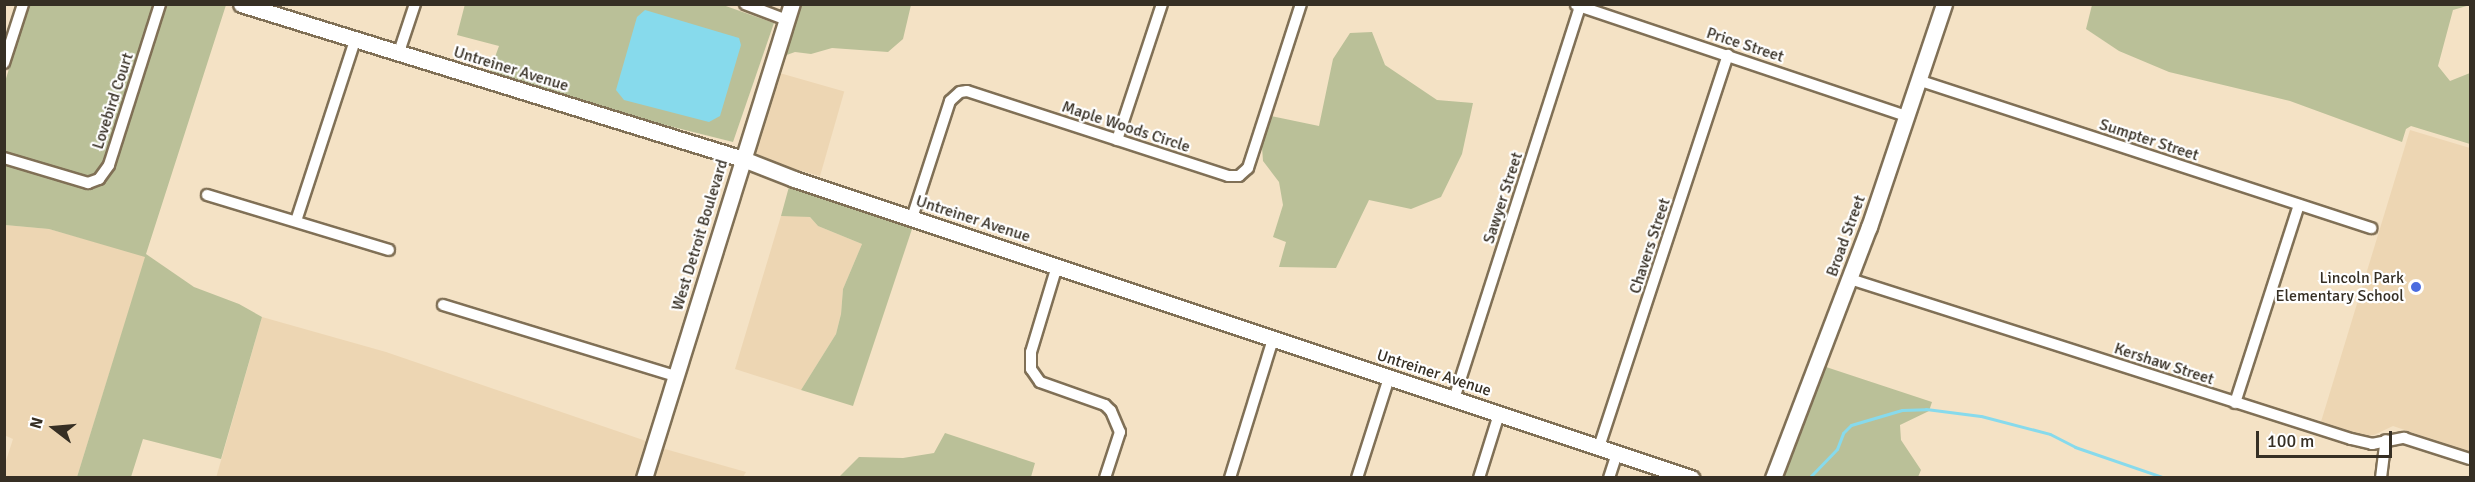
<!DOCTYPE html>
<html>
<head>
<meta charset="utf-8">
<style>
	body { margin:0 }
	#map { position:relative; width:2475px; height:482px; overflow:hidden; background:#f4e2c5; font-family:Signika,sans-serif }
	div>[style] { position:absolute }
	.built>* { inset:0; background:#edd6b3; transform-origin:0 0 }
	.green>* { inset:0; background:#bac098 }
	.water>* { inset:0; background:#87daec }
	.stream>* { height:3px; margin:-1.5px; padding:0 1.5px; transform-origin:1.5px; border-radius:1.5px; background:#87daec }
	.roads { filter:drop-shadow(2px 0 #807056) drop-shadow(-2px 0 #807056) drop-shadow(0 2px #807056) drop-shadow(0 -2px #807056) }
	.street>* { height:10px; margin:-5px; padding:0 5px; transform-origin:5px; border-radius:5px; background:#fff }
	.secondary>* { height:15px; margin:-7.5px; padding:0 7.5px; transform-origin:7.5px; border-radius:7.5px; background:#fff }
	.dots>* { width:16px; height:16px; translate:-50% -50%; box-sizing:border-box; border:3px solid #fff; border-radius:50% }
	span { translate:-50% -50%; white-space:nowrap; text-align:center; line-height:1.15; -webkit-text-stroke:4.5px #fff; paint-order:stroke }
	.street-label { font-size:16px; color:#362f24 }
	.poi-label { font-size:16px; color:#362f24 }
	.right { translate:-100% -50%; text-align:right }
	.frame { position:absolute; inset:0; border:6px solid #362f24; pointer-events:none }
	.north { position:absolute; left:24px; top:398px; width:60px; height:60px; -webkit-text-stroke:4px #fff; paint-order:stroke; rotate:286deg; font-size:16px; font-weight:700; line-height:24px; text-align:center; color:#362f24 }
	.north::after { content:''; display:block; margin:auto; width:21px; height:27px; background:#362f24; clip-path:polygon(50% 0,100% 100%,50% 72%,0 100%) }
	.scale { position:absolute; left:2256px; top:431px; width:136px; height:27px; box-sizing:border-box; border:3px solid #362f24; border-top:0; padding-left:8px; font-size:18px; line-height:21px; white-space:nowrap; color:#362f24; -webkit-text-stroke:4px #fff; paint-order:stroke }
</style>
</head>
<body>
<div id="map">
	<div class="built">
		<div style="left:776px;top:72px;width:71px;height:88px;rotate:16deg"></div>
		<div style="clip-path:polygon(2410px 130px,2470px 148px,2470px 452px,2393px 426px,2374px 435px,2357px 437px,2320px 425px)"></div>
		<div style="clip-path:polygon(796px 215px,810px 217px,818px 226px,862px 244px,843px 289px,841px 314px,836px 334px,801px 390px,735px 369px,781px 216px)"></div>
		<div style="clip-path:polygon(5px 225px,49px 229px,146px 256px,77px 477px,5px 478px,5px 464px,13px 439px,4px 435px)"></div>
		<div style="clip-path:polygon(262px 317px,386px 352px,649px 442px,638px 477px,216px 478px)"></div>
		<div style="clip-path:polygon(658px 447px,746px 472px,743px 477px,649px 478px)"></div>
	</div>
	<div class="green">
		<div style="clip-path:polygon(465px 4px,723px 5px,774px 23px,733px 142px,577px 103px,488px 76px,499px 46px,457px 35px)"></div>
		<div style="clip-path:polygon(28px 5px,154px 5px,104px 162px,95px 175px,87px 178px,5px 153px,5px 82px)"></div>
		<div style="clip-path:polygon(165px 5px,226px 5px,146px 254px,194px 287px,239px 304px,262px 317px,221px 459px,143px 439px,131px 477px,77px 477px,145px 257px,49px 229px,5px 225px,5px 163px,101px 184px,104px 182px,114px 166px)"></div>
		<div style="clip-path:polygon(798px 5px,911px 5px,903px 39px,888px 52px,832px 48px,811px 54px,795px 52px,781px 57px)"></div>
		<div style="clip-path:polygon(2092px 5px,2470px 5px,2453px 10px,2438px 66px,2450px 81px,2470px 73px,2470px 144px,2411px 126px,2406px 129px,2402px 142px,2290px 101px,2169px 72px,2119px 51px,2086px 29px)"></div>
		<div style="clip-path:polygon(1372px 32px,1385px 65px,1437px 100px,1473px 103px,1462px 154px,1441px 197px,1411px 209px,1369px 200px,1336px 268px,1279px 267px,1286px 242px,1273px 237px,1283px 205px,1279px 182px,1263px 161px,1262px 147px,1271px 116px,1319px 126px,1333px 59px,1350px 33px)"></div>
		<div style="clip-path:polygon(790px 183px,914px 223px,853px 406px,801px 390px,836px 334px,841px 314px,843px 289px,862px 244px,818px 226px,810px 217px,781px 216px)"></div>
		<div style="clip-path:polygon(1823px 366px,1932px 402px,1929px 411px,1900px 425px,1901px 440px,1921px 470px,1918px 477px,1779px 478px)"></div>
		<div style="clip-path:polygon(945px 433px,1035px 463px,1031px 477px,839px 477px,859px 457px,903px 458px,934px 453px)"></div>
	</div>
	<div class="water">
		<div style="clip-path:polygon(645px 10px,739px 38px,741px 45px,720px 116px,709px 122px,624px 100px,616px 90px,637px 17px)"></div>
	</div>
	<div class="stream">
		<div style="left:1809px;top:478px;width:40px;rotate:-46deg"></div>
		<div style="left:1837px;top:449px;width:17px;rotate:-69deg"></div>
		<div style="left:1843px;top:433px;width:11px;rotate:-45deg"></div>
		<div style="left:1851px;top:425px;width:53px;rotate:-16.4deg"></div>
		<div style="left:1902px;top:410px;width:24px;rotate:-2deg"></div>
		<div style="left:1926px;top:409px;width:55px;rotate:7.3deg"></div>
		<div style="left:1981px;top:416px;width:71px;rotate:14.6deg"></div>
		<div style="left:2050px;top:434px;width:28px;rotate:27deg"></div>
		<div style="left:2075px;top:447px;width:95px;rotate:19deg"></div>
	</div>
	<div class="roads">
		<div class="street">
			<div style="left:745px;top:4px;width:45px;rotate:20.9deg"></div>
			<div style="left:1576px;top:5px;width:348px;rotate:18.6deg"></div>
			<div style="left:399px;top:52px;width:51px;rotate:-71.6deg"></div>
			<div style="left:4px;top:63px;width:62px;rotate:-72.1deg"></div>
			<div style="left:1918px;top:80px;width:477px;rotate:18.1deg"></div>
			<div style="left:1117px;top:140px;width:143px;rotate:-71.7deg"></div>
			<div style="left:4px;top:158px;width:88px;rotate:16.6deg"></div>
			<div style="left:88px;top:183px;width:12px;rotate:-20deg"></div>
			<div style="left:99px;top:179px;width:17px;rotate:-54deg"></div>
			<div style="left:109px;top:165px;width:169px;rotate:-72.4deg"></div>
			<div style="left:207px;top:195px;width:190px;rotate:16.8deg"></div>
			<div style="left:912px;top:218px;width:123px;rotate:-72deg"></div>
			<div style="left:950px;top:101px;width:13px;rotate:-42deg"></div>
			<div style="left:960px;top:92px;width:7px;rotate:-8deg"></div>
			<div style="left:967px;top:91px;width:274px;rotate:18deg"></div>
			<div style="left:1228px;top:176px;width:11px"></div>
			<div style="left:1239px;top:176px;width:12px;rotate:-42deg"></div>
			<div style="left:1248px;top:168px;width:172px;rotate:-72.1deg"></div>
			<div style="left:296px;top:221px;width:190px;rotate:-71.9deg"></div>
			<div style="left:1057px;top:266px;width:90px;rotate:106.8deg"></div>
			<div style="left:1031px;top:352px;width:17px;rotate:90deg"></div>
			<div style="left:1031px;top:369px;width:16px;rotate:55deg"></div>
			<div style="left:1040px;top:382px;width:69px;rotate:19.5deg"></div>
			<div style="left:1105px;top:405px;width:8px;rotate:45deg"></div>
			<div style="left:1111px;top:411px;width:23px;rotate:67deg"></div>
			<div style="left:1120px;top:432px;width:48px;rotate:108.1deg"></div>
			<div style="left:1850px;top:279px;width:526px;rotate:17.71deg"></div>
			<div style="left:2351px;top:439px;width:22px;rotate:13deg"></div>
			<div style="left:2372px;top:444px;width:33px;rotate:-11deg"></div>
			<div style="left:2404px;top:438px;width:69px;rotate:17.7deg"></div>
			<div style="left:443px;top:305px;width:243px;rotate:17deg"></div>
			<div style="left:1454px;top:399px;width:412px;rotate:-72.2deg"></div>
			<div style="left:2235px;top:403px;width:208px;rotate:-72.1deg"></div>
			<div style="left:1599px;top:447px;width:413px;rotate:-71.8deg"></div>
			<div style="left:1230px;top:478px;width:145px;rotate:-72.8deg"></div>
			<div style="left:1357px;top:478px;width:105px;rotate:-72.3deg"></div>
			<div style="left:1479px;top:478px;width:67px;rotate:-72.6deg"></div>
			<div style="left:1609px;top:478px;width:26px;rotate:-72deg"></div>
			<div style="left:2381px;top:478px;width:38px;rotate:-83deg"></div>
		</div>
		<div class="secondary">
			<div style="left:241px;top:4px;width:525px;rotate:17.16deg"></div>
			<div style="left:743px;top:159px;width:55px;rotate:21.4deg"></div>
			<div style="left:794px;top:179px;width:946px;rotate:18.43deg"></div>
			<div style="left:644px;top:478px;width:497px;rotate:-72.7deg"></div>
			<div style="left:1773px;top:478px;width:269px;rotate:-69.1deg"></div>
			<div style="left:1869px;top:227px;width:235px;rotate:-71.4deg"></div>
		</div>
	</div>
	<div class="dots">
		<div style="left:2416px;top:287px;background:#4a6bdf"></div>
	</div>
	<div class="street-label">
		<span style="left:1745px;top:45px;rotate:18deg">Price Street</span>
		<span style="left:511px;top:69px;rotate:17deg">Untreiner Avenue</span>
		<span style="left:113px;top:101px;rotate:-72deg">Lovebird Court</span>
		<span style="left:1126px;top:127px;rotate:18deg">Maple Woods Circle</span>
		<span style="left:2149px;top:140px;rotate:18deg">Sumpter Street</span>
		<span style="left:1503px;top:198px;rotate:-72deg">Sawyer Street</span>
		<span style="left:973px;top:219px;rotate:18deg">Untreiner Avenue</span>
		<span style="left:700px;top:235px;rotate:-73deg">West Detroit Boulevard</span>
		<span style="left:1846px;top:236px;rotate:-70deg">Broad Street</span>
		<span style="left:1650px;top:246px;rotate:-72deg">Chavers Street</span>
		<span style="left:2164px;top:364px;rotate:18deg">Kershaw Street</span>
		<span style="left:1434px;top:373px;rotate:18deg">Untreiner Avenue</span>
	</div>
	<div class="poi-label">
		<span class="right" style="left:2404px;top:287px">Lincoln Park<br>Elementary School</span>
	</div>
	<div class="frame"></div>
	<div class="north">N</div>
	<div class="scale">100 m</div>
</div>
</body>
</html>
